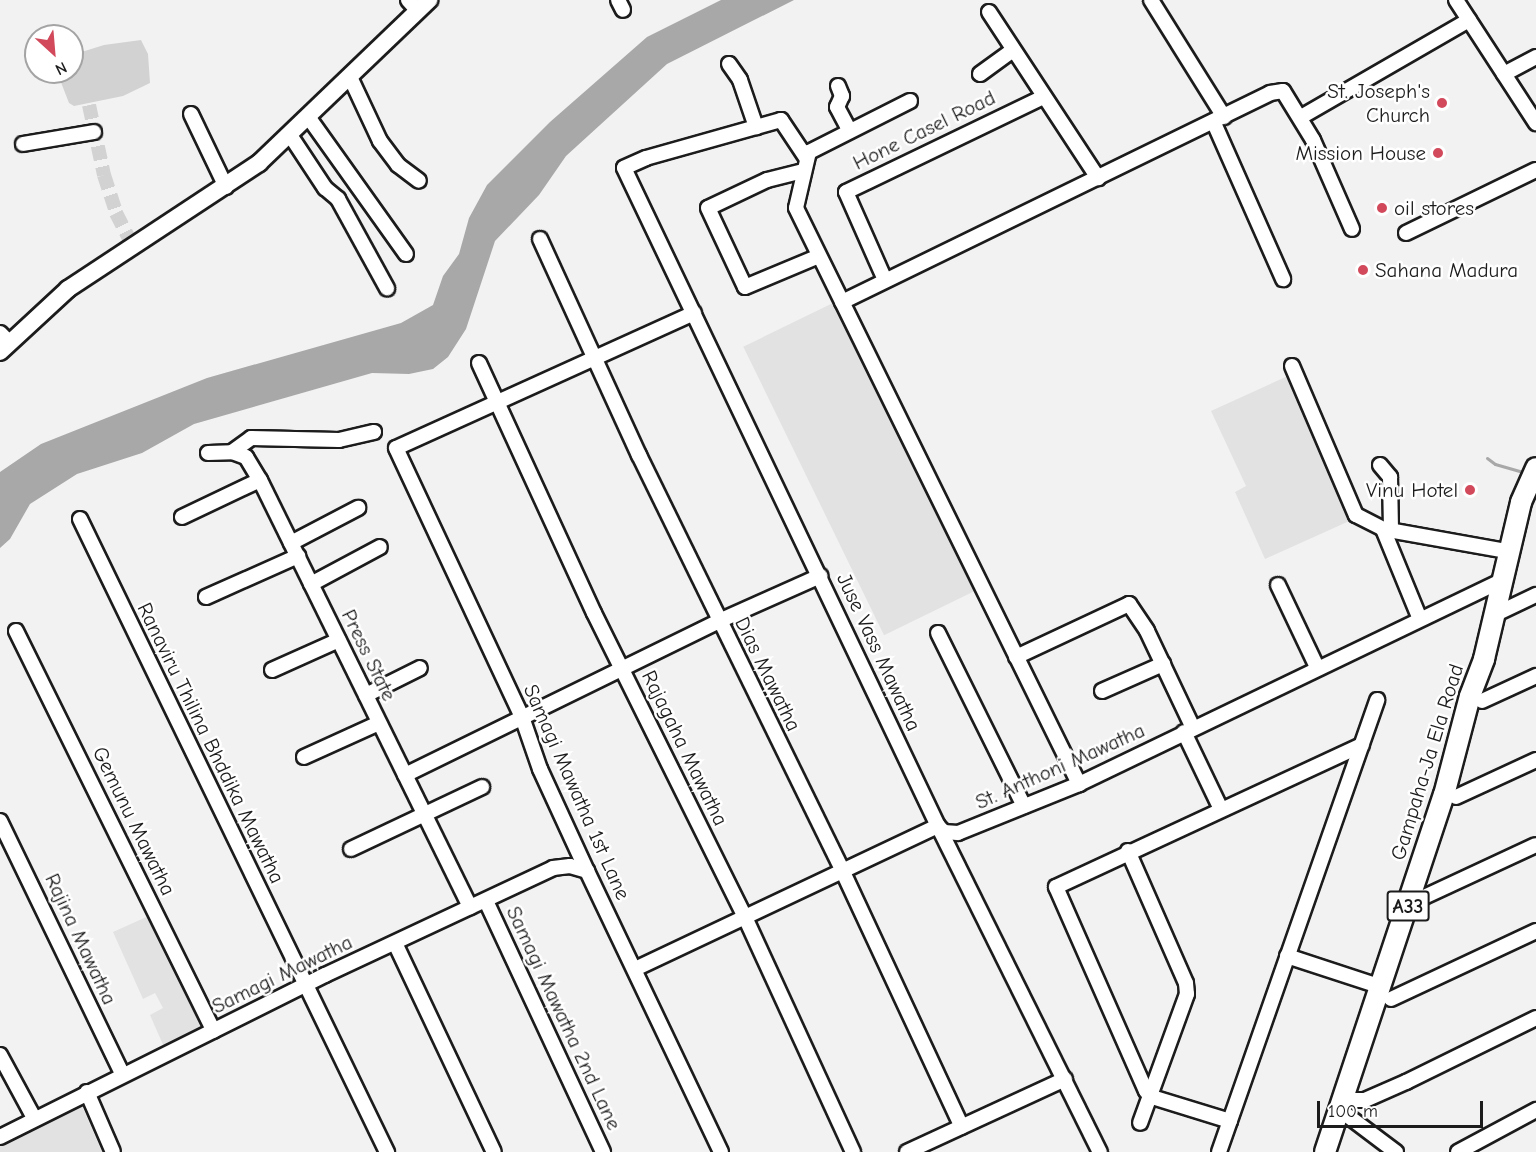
<!DOCTYPE html>
<html>
<head>
<meta charset="utf-8">
<style>
	body { margin:0 }
	#map { position:relative; width:1536px; height:1152px; overflow:hidden; background:#f2f2f2; font-family:"Comic Neue",sans-serif }
	div>[style] { position:absolute }
	.built>* { inset:0; background:#e2e2e2; transform-origin:0 0 }
	.green>* { inset:0; background:#d2d2d2 }
	.water>* { inset:0; background:#a8a8a8 }
	.stream>* { height:3px; margin:-1.5px; padding:0 1.5px; transform-origin:1.5px; border-radius:1.5px; background:#a8a8a8 }
	.minor-tunnel>* { height:14px; margin-top:-7px; transform-origin:0; background:repeating-linear-gradient(90deg,#d2d2d2 0 14px,transparent 0 21px) }
	.roads { filter:drop-shadow(2px 0 #1c1c1c) drop-shadow(-2px 0 #1c1c1c) drop-shadow(0 2px #1c1c1c) drop-shadow(0 -2px #1c1c1c) }
	.minor>* { height:14px; margin:-7px; padding:0 7px; transform-origin:7px; border-radius:7px; background:#fff }
	.major>* { height:16px; margin:-8px; padding:0 8px; transform-origin:8px; border-radius:8px; background:#fff }
	.highway>* { height:20px; margin:-10px; padding:0 10px; transform-origin:10px; border-radius:10px; background:#fff }
	.dots>* { width:16px; height:16px; translate:-50% -50%; box-sizing:border-box; border:3px solid #fff; border-radius:50% }
	span { translate:-50% -50%; white-space:nowrap; text-align:center; line-height:1.15; -webkit-text-stroke:5px #fff; paint-order:stroke }
	.shield-label span { padding:2px 4px; background:#fff; border:2px solid; border-radius:4px; -webkit-text-stroke-width:0 }
	.shield-label { font-size:20px; color:#1c1c1c; font-weight:700 }
	.poi-label { font-size:21px; color:#1c1c1c }
	.right { translate:-100% -50%; text-align:right }
	.left { translate:0 -50%; text-align:left }
	.street-label { font-size:21px; color:#1c1c1c }
	.north { position:absolute; left:24px; top:24px; width:60px; height:60px; box-sizing:border-box; background:#fff; border:2px solid #a4a4a4; border-radius:50%; rotate:154deg; font-size:16px; font-weight:700; line-height:24px; text-align:center; color:#1c1c1c }
	.north::after { content:''; display:block; margin:auto; width:21px; height:27px; background:#d1495b; clip-path:polygon(50% 0,100% 100%,50% 72%,0 100%) }
	.scale { position:absolute; left:1317px; top:1101px; width:166px; height:27px; box-sizing:border-box; border:3px solid #1c1c1c; border-top:0; padding-left:8px; font-size:18px; line-height:21px; white-space:nowrap; color:#1c1c1c; -webkit-text-stroke:4px #fff; paint-order:stroke }
</style>
</head>
<body>
<div id="map">
	<div class="built">
		<div style="left:835px;top:302px;width:321px;height:102px;rotate:64deg"></div>
		<div style="clip-path:polygon(1290px 375px,1356px 518px,1265px 559px,1235px 492px,1246px 486px,1211px 411px)"></div>
		<div style="clip-path:polygon(153px 914px,207px 1026px,164px 1047px,150px 1015px,163px 1008px,155px 993px,143px 999px,113px 932px)"></div>
		<div style="clip-path:polygon(82px 1106px,102px 1152px,0 1152px,0 1146px)"></div>
	</div>
	<div class="green">
		<div style="clip-path:polygon(141px 40px,148px 54px,150px 83px,123px 96px,74px 106px,69px 103px,57px 72px,72px 72px,72px 55px,104px 45px)"></div>
	</div>
	<div class="water">
		<div style="clip-path:polygon(721px 0,794px 0,667px 64px,566px 156px,539px 195px,495px 241px,466px 329px,448px 357px,433px 369px,409px 374px,372px 373px,194px 424px,142px 453px,77px 474px,30px 504px,10px 539px,0 548px,0 472px,41px 444px,207px 378px,401px 323px,433px 305px,443px 276px,459px 254px,469px 218px,487px 185px,550px 122px,647px 37px)"></div>
	</div>
	<div class="stream">
		<div style="left:1487px;top:458px;width:10px;rotate:37deg"></div>
		<div style="left:1495px;top:464px;width:29px;rotate:16deg"></div>
	</div>
	<div class="minor-tunnel">
		<div style="left:89px;top:105px;width:72px;rotate:77.9deg"></div>
		<div style="left:104px;top:175px;width:40px;rotate:72deg"></div>
		<div style="left:116px;top:213px;width:36px;rotate:63deg"></div>
	</div>
	<div class="roads">
		<div class="minor">
			<div style="left:408px;top:0;width:13px;rotate:48deg"></div>
			<div style="left:618px;top:0;width:11px;rotate:63deg"></div>
			<div style="left:1151px;top:0;width:138px;rotate:58deg"></div>
			<div style="left:1456px;top:0;width:147px;rotate:57deg"></div>
			<div style="left:989px;top:12px;width:199px;rotate:56.7deg"></div>
			<div style="left:729px;top:64px;width:19px;rotate:55deg"></div>
			<div style="left:740px;top:80px;width:50px;rotate:71.2deg"></div>
			<div style="left:980px;top:74px;width:41px;rotate:-36deg"></div>
			<div style="left:1504px;top:74px;width:36px;rotate:-28deg"></div>
			<div style="left:350px;top:77px;width:71px;rotate:64.9deg"></div>
			<div style="left:380px;top:141px;width:30px;rotate:53deg"></div>
			<div style="left:398px;top:165px;width:26px;rotate:37deg"></div>
			<div style="left:838px;top:86px;width:11px;rotate:68deg"></div>
			<div style="left:842px;top:96px;width:12px;rotate:114deg"></div>
			<div style="left:837px;top:107px;width:27px;rotate:62deg"></div>
			<div style="left:910px;top:101px;width:113px;rotate:153.2deg"></div>
			<div style="left:809px;top:152px;width:57px;rotate:103.1deg"></div>
			<div style="left:796px;top:208px;width:642px;rotate:63.83deg"></div>
			<div style="left:191px;top:114px;width:81px;rotate:64.4deg"></div>
			<div style="left:1301px;top:117px;width:194px;rotate:-30deg"></div>
			<div style="left:309px;top:118px;width:167px;rotate:54.5deg"></div>
			<div style="left:1214px;top:123px;width:171px;rotate:66.1deg"></div>
			<div style="left:290px;top:135px;width:64px;rotate:56.6deg"></div>
			<div style="left:325px;top:188px;width:17px;rotate:40deg"></div>
			<div style="left:338px;top:199px;width:102px;rotate:61.2deg"></div>
			<div style="left:23px;top:144px;width:72px;rotate:-9.6deg"></div>
			<div style="left:807px;top:159px;width:47px;rotate:-123.7deg"></div>
			<div style="left:781px;top:120px;width:140px;rotate:164.3deg"></div>
			<div style="left:646px;top:158px;width:24px;rotate:156deg"></div>
			<div style="left:624px;top:168px;width:729px;rotate:64.49deg"></div>
			<div style="left:938px;top:826px;width:364px;rotate:63.6deg"></div>
			<div style="left:803px;top:171px;width:37px;rotate:166deg"></div>
			<div style="left:767px;top:180px;width:65px;rotate:154.6deg"></div>
			<div style="left:708px;top:208px;width:87px;rotate:64.9deg"></div>
			<div style="left:745px;top:287px;width:80px;rotate:-22.7deg"></div>
			<div style="left:1406px;top:233px;width:144px;rotate:-25.9deg"></div>
			<div style="left:540px;top:239px;width:238px;rotate:65.4deg"></div>
			<div style="left:639px;top:455px;width:464px;rotate:63.9deg"></div>
			<div style="left:843px;top:872px;width:281px;rotate:65deg"></div>
			<div style="left:885px;top:280px;width:96px;rotate:-113.9deg"></div>
			<div style="left:846px;top:192px;width:219px;rotate:-25.7deg"></div>
			<div style="left:842px;top:302px;width:476px;rotate:-26deg"></div>
			<div style="left:1270px;top:93px;width:13px;rotate:-9deg"></div>
			<div style="left:1283px;top:91px;width:57px;rotate:58.5deg"></div>
			<div style="left:1313px;top:140px;width:97px;rotate:66.3deg"></div>
			<div style="left:694px;top:313px;width:327px;rotate:155.6deg"></div>
			<div style="left:396px;top:448px;width:297px;rotate:64.9deg"></div>
			<div style="left:522px;top:717px;width:55px;rotate:70.9deg"></div>
			<div style="left:540px;top:769px;width:112px;rotate:65.3deg"></div>
			<div style="left:587px;top:871px;width:311px;rotate:64.5deg"></div>
			<div style="left:0;top:333px;width:14px;rotate:45deg"></div>
			<div style="left:479px;top:363px;width:275px;rotate:65.3deg"></div>
			<div style="left:594px;top:613px;width:337px;rotate:63.6deg"></div>
			<div style="left:744px;top:915px;width:261px;rotate:65.3deg"></div>
			<div style="left:1292px;top:366px;width:162px;rotate:66.8deg"></div>
			<div style="left:1356px;top:515px;width:30px;rotate:27deg"></div>
			<div style="left:1383px;top:529px;width:126px;rotate:10.1deg"></div>
			<div style="left:232px;top:452px;width:24px;rotate:-36deg"></div>
			<div style="left:251px;top:438px;width:88px;rotate:1.3deg"></div>
			<div style="left:339px;top:440px;width:36px;rotate:-13deg"></div>
			<div style="left:208px;top:453px;width:24px;rotate:-2deg"></div>
			<div style="left:232px;top:452px;width:15px;rotate:20deg"></div>
			<div style="left:246px;top:457px;width:27px;rotate:59deg"></div>
			<div style="left:260px;top:480px;width:476px;rotate:63.8deg"></div>
			<div style="left:1380px;top:465px;width:16px;rotate:50deg"></div>
			<div style="left:1390px;top:477px;width:54px;rotate:88.9deg"></div>
			<div style="left:182px;top:517px;width:86px;rotate:-25.4deg"></div>
			<div style="left:80px;top:519px;width:704px;rotate:64.13deg"></div>
			<div style="left:1383px;top:529px;width:97px;rotate:67.7deg"></div>
			<div style="left:291px;top:543px;width:76px;rotate:-27.6deg"></div>
			<div style="left:311px;top:584px;width:78px;rotate:-28.2deg"></div>
			<div style="left:1278px;top:585px;width:91px;rotate:64.6deg"></div>
			<div style="left:206px;top:597px;width:101px;rotate:-24deg"></div>
			<div style="left:1494px;top:615px;width:47px;rotate:-25.5deg"></div>
			<div style="left:16px;top:631px;width:446px;rotate:63.7deg"></div>
			<div style="left:938px;top:633px;width:193px;rotate:63.6deg"></div>
			<div style="left:1016px;top:657px;width:125px;rotate:-25.1deg"></div>
			<div style="left:1129px;top:604px;width:32px;rotate:56deg"></div>
			<div style="left:1147px;top:631px;width:107px;rotate:64.6deg"></div>
			<div style="left:272px;top:670px;width:73px;rotate:-24.1deg"></div>
			<div style="left:1102px;top:691px;width:67px;rotate:-23.9deg"></div>
			<div style="left:366px;top:695px;width:60px;rotate:-26.6deg"></div>
			<div style="left:1482px;top:701px;width:60px;rotate:-24.8deg"></div>
			<div style="left:1184px;top:732px;width:83px;rotate:64.4deg"></div>
			<div style="left:304px;top:757px;width:82px;rotate:-24.4deg"></div>
			<div style="left:405px;top:775px;width:350px;rotate:-26.1deg"></div>
			<div style="left:719px;top:621px;width:111px;rotate:-24deg"></div>
			<div style="left:1456px;top:797px;width:88px;rotate:-24.8deg"></div>
			<div style="left:0;top:821px;width:282px;rotate:64.2deg"></div>
			<div style="left:938px;top:826px;width:8px;rotate:45deg"></div>
			<div style="left:944px;top:832px;width:14px;rotate:4deg"></div>
			<div style="left:958px;top:833px;width:131px;rotate:-22deg"></div>
			<div style="left:1079px;top:784px;width:467px;rotate:-25.7deg"></div>
			<div style="left:351px;top:849px;width:145px;rotate:-25.3deg"></div>
			<div style="left:1128px;top:851px;width:144px;rotate:66.3deg"></div>
			<div style="left:1186px;top:983px;width:11px;rotate:85deg"></div>
			<div style="left:1187px;top:994px;width:137px;rotate:110deg"></div>
			<div style="left:1410px;top:898px;width:14px;rotate:-4deg"></div>
			<div style="left:1424px;top:897px;width:123px;rotate:-24.9deg"></div>
			<div style="left:486px;top:901px;width:277px;rotate:65deg"></div>
			<div style="left:395px;top:943px;width:231px;rotate:64.7deg"></div>
			<div style="left:1287px;top:956px;width:100px;rotate:18.1deg"></div>
			<div style="left:635px;top:969px;width:335px;rotate:-25.3deg"></div>
			<div style="left:1391px;top:999px;width:160px;rotate:-25.1deg"></div>
			<div style="left:0;top:1055px;width:72px;rotate:61.6deg"></div>
			<div style="left:87px;top:1092px;width:65px;rotate:66.6deg"></div>
			<div style="left:1343px;top:1100px;width:22px"></div>
			<div style="left:1365px;top:1100px;width:45px;rotate:-23.7deg"></div>
			<div style="left:1406px;top:1082px;width:145px;rotate:-26.2deg"></div>
			<div style="left:1340px;top:1110px;width:70px;rotate:36.9deg"></div>
			<div style="left:1230px;top:1121px;width:82px;rotate:-162.9deg"></div>
			<div style="left:1152px;top:1097px;width:8px;rotate:-135deg"></div>
			<div style="left:1146px;top:1091px;width:223px;rotate:-113.8deg"></div>
			<div style="left:1056px;top:887px;width:337px;rotate:-24.9deg"></div>
			<div style="left:0;top:1137px;width:363px;rotate:-26.5deg"></div>
			<div style="left:325px;top:975px;width:252px;rotate:-25.1deg"></div>
			<div style="left:553px;top:868px;width:17px;rotate:-7deg"></div>
			<div style="left:570px;top:866px;width:18px;rotate:16deg"></div>
			<div style="left:907px;top:1152px;width:174px;rotate:-24.8deg"></div>
			<div style="left:1219px;top:1152px;width:479px;rotate:-70.7deg"></div>
			<div style="left:1458px;top:1152px;width:89px;rotate:-28.3deg"></div>
		</div>
		<div class="major">
			<div style="left:0;top:352px;width:93px;rotate:-42.8deg"></div>
			<div style="left:68px;top:289px;width:229px;rotate:-33.4deg"></div>
			<div style="left:259px;top:163px;width:236px;rotate:-43.8deg"></div>
		</div>
		<div class="highway">
			<div style="left:1325px;top:1152px;width:376px;rotate:-71.6deg"></div>
			<div style="left:1444px;top:795px;width:102px;rotate:-75.3deg"></div>
			<div style="left:1470px;top:696px;width:40px;rotate:-69deg"></div>
			<div style="left:1484px;top:659px;width:161px;rotate:-76.7deg"></div>
			<div style="left:1521px;top:502px;width:37px;rotate:-66deg"></div>
		</div>
	</div>
	<div class="dots">
		<div style="left:1442px;top:103px;background:#d1495b"></div>
		<div style="left:1438px;top:153px;background:#d1495b"></div>
		<div style="left:1382px;top:208px;background:#d1495b"></div>
		<div style="left:1363px;top:270px;background:#d1495b"></div>
		<div style="left:1470px;top:490px;background:#d1495b"></div>
	</div>
	<div class="shield-label">
		<span style="left:1408px;top:906px">A33</span>
	</div>
	<div class="poi-label">
		<span class="right" style="left:1430px;top:103px">St. Joseph's<br>Church</span>
		<span class="right" style="left:1426px;top:153px">Mission House</span>
		<span class="left" style="left:1394px;top:208px">oil stores</span>
		<span class="left" style="left:1375px;top:270px">Sahana Madura</span>
		<span class="right" style="left:1458px;top:490px">Vinu Hotel</span>
	</div>
	<div class="street-label">
		<span style="left:924px;top:130px;rotate:-26deg">Hone Casel Road</span>
		<span style="left:879px;top:652px;rotate:65deg">Juse Vass Mawatha</span>
		<span style="left:369px;top:655px;rotate:64deg">Press State</span>
		<span style="left:768px;top:674px;rotate:64deg">Dias Mawatha</span>
		<span style="left:211px;top:743px;rotate:64deg">Ranaviru Thilina Bhddika Mawatha</span>
		<span style="left:685px;top:748px;rotate:64deg">Rajagaha Mawatha</span>
		<span style="left:1427px;top:762px;rotate:-73deg">Gampaha-Ja Ela Road</span>
		<span style="left:1060px;top:766px;rotate:-24deg">St. Anthoni Mawatha</span>
		<span style="left:577px;top:792px;rotate:66deg">Samagi Mawatha 1st Lane</span>
		<span style="left:134px;top:821px;rotate:64deg">Gemunu Mawatha</span>
		<span style="left:81px;top:939px;rotate:65deg">Rajina Mawatha</span>
		<span style="left:282px;top:974px;rotate:-26deg">Samagi Mawatha</span>
		<span style="left:564px;top:1018px;rotate:65deg">Samagi Mawatha 2nd Lane</span>
	</div>
	<div class="north">N</div>
	<div class="scale">100 m</div>
</div>
</body>
</html>
